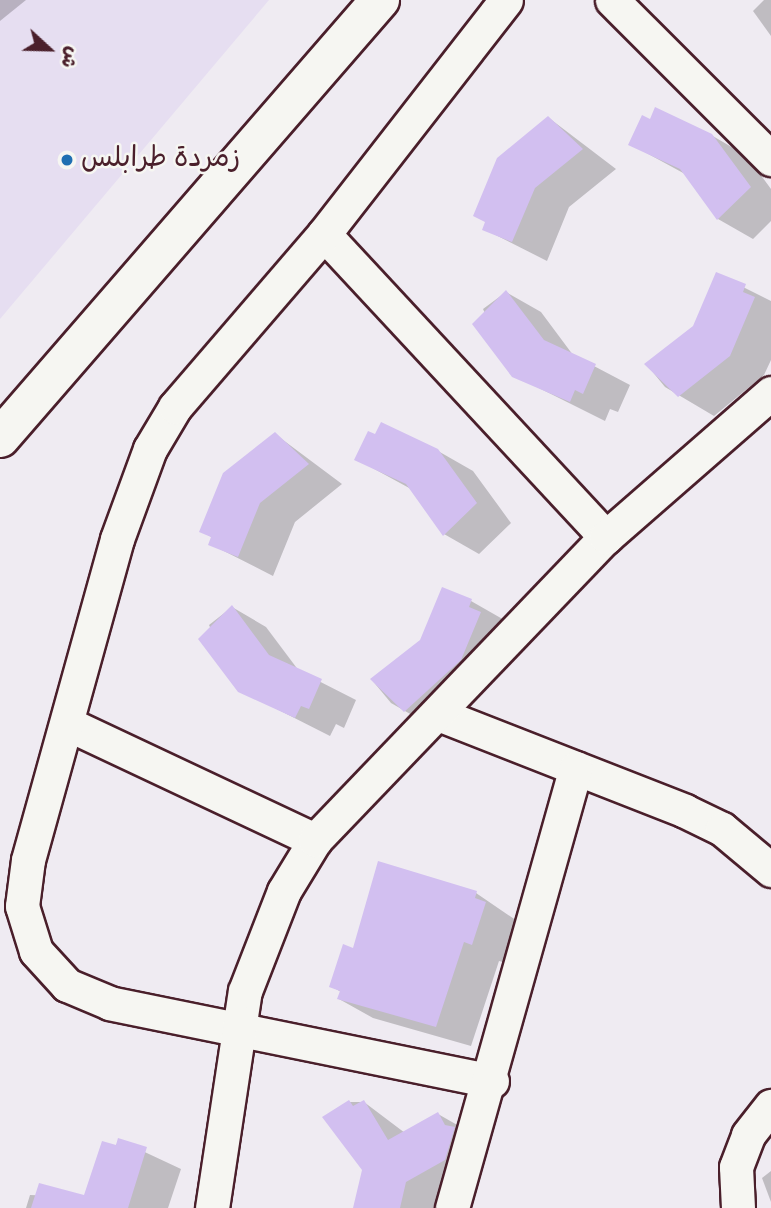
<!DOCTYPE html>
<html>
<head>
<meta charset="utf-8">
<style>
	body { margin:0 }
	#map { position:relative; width:771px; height:1208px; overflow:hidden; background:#efebf2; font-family:"Indie Flower","Playpen Sans Arabic",sans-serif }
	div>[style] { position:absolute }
	.built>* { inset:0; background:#e6def1 }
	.shadow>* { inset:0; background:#0003 }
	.building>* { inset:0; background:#d2bff0 }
	.roads { filter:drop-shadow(2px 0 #4a1f2b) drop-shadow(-2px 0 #4a1f2b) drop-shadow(0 2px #4a1f2b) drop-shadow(0 -2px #4a1f2b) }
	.street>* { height:33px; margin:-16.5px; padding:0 16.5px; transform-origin:16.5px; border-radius:16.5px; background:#f6f6f2 }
	.secondary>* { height:38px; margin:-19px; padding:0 19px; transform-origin:19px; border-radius:19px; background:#f6f6f2 }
	.dots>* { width:19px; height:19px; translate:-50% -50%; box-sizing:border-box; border:4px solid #f6f6f2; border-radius:50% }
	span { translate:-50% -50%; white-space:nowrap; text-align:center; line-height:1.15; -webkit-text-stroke:5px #f6f6f2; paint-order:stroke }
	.poi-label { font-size:28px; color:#4a1f2b }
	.left { translate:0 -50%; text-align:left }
	.north { position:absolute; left:14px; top:14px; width:70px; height:70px; -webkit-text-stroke:5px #f6f6f2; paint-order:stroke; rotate:112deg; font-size:19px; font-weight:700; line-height:28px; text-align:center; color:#4a1f2b }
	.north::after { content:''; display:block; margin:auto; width:24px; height:32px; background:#4a1f2b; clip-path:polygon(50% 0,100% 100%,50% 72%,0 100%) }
</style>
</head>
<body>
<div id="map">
	<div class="built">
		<div style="clip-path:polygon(0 0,269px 0,0 319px)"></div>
	</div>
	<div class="shadow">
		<div style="clip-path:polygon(0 0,26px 0,0 21px)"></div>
		<div style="clip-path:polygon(764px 0,771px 0,771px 36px,753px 11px)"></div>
		<div style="clip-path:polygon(549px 118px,616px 169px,569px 207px,547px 261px,484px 229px)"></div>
		<div style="clip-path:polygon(650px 121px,711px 135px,747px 156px,771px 189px,771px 221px,753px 239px,718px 219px,685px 174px,630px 144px)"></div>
		<div style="clip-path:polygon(717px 274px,771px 301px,771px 360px,764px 375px,714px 416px,665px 387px,647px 365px,694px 327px)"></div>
		<div style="clip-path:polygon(506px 292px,541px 312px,573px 355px,630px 385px,618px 412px,610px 409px,605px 421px,513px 375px,483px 309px)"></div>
		<div style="clip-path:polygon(275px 434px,342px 484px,295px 522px,273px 576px,210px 544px,213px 538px,201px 531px)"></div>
		<div style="clip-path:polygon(438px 451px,473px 471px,511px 523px,479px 554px,444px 534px,411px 489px,356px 459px)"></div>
		<div style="clip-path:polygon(471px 601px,506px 621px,515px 634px,495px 680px,440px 731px,391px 703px,372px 680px)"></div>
		<div style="clip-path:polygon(232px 607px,266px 627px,299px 671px,356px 700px,344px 728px,336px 724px,330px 736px,239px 690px,209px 625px)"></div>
		<div style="clip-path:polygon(476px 893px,520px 923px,507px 963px,499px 961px,471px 1046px,373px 1018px,339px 999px,341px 992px,331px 986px,354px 950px)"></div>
		<div style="clip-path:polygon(349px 1102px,364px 1102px,405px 1133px,438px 1114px,473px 1134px,486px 1143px,480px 1180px,439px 1208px,355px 1208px,364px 1169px)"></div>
		<div style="clip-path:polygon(119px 1140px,181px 1169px,168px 1208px,26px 1208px,30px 1195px,85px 1197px)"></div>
		<div style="clip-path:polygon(771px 1171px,771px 1202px,762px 1178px)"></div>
	</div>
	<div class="building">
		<div style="clip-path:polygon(655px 107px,712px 134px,751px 187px,717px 220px,680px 169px,628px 145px,642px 115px,650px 119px)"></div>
		<div style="clip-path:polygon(548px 116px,583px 149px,535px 188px,512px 242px,482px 230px,485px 222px,473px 216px,497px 158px)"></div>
		<div style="clip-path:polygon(716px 272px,746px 284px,743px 292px,755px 297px,730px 356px,678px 397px,644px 364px,693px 326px)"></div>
		<div style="clip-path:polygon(506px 290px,544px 340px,596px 364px,583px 394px,575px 390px,570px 402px,512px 377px,472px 324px)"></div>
		<div style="clip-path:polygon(381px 422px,438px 449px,477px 503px,443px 536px,406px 484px,354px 460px,368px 431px,375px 434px)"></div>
		<div style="clip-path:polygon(275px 432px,309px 464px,260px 503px,238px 557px,208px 545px,211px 537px,199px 532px,223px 473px)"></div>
		<div style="clip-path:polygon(442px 587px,472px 599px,469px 607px,481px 612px,461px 660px,404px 712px,370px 679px,420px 640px)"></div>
		<div style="clip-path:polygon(232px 605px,269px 655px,322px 679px,309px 709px,301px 706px,295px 718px,238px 692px,198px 639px)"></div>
		<div style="clip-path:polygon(378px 861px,477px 891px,475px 898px,486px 902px,472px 945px,464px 942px,436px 1027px,337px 999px,340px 991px,329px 987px,343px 944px,353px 948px)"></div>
		<div style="clip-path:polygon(349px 1100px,353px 1106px,364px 1100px,388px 1140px,438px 1112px,445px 1125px,455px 1127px,445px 1160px,406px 1182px,400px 1208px,353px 1208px,362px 1170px,322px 1117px)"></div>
		<div style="clip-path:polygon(118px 1138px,147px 1147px,128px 1208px,31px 1208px,39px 1183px,84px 1195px,102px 1141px,116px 1145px)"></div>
	</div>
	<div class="roads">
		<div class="street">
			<div style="left:612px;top:0;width:225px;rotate:45deg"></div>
			<div style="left:324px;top:234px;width:414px;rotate:47.1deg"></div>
			<div style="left:438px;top:714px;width:265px;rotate:21.4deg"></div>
			<div style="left:685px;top:811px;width:41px;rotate:25.9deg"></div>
			<div style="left:722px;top:829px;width:64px;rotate:39.9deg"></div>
			<div style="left:68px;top:724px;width:273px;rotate:25.2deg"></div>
			<div style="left:492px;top:1081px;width:390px;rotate:-168.5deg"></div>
			<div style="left:110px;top:1003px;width:47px;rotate:-157.3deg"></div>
			<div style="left:67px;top:985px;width:46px;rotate:-132.4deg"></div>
			<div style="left:36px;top:951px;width:47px;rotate:-107.3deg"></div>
			<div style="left:22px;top:906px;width:46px;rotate:-82.6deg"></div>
			<div style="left:28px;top:860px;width:333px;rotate:-74.5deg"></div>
			<div style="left:117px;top:539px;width:96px;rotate:-69.9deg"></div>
			<div style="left:150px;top:449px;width:49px;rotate:-59.2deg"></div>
			<div style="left:175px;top:407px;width:228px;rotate:-49.3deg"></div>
			<div style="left:324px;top:234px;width:296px;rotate:-52.1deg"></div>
			<div style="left:212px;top:1208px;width:219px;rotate:-81.4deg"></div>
			<div style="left:245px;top:991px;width:107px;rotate:-68.7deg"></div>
			<div style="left:284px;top:891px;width:60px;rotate:-58.7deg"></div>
			<div style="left:315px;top:840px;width:420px;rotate:-46.2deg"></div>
			<div style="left:606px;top:537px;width:219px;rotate:-41.1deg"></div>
			<div style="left:452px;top:1208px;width:457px;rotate:-74.3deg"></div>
			<div style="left:738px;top:1208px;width:41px;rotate:-92.8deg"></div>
			<div style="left:736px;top:1167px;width:34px;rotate:-69deg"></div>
			<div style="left:748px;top:1135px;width:37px;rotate:-52deg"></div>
		</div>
		<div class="secondary">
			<div style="left:0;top:438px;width:580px;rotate:-49.06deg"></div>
		</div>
	</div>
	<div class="dots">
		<div style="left:67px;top:160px;background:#1f6fb2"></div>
	</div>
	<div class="poi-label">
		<span class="left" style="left:81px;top:160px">زمردة طرابلس</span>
	</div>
	<div class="north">ش</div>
</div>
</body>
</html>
